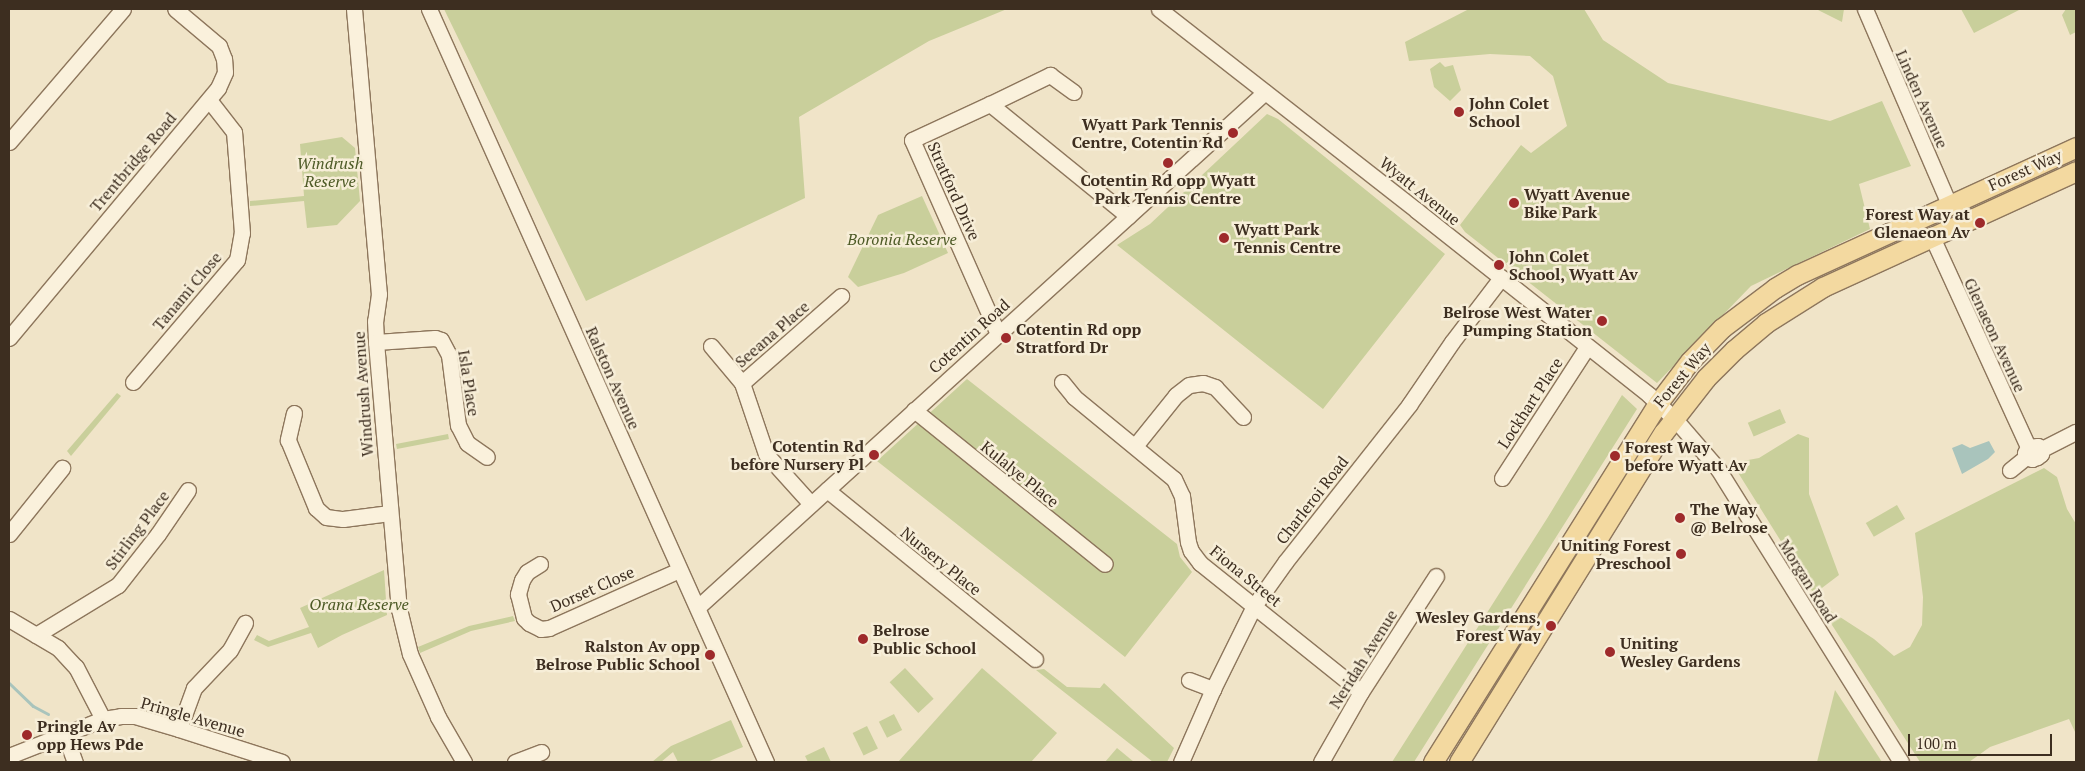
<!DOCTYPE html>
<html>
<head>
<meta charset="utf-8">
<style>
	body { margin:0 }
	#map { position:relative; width:2085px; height:771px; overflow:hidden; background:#f0e4c8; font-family:"PT Serif",serif }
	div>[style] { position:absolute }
	.green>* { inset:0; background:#c9cf9b; transform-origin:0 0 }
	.water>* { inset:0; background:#a9c4bc }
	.stream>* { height:3px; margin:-1.5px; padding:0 1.5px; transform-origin:1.5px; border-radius:1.5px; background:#a9c4bc }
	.roads { filter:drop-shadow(1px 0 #8d765c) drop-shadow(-1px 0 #8d765c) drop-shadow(0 1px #8d765c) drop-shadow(0 -1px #8d765c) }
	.minor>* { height:15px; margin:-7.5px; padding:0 7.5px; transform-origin:7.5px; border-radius:7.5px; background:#faf1dc }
	.major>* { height:19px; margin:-9.5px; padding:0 9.5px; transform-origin:9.5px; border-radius:9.5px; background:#f3d9a0 }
	.dots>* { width:14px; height:14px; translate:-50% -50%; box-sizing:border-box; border:2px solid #f7eed8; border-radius:50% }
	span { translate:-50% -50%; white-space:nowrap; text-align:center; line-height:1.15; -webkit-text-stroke:5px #f7eed8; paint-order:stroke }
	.street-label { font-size:16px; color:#3d2e20 }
	.poi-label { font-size:16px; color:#3d2e20; font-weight:700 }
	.left { translate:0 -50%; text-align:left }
	.right { translate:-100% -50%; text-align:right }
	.park-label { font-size:16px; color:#4d5a26; font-style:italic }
	.frame { position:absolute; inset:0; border:10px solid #3d2e20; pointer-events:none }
	.scale { position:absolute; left:1908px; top:734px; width:144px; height:22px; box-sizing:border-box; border:2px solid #3d2e20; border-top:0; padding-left:6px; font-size:15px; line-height:18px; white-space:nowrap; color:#3d2e20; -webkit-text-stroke:4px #f7eed8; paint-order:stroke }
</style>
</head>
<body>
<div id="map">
	<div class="green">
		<div style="clip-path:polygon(444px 9px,1007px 9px,929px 41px,799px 117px,805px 198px,586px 301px)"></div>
		<div style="clip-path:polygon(1469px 9px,1584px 9px,1603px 40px,1668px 83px,1830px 121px,1882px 101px,1911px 166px,1859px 184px,1870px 229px,1751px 286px,1657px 383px,1465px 232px,1460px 225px,1521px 145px,1531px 153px,1567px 126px,1553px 76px,1530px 56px,1490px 54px,1409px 61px,1405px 42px)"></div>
		<div style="clip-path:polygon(1816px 9px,1844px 9px,1842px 22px)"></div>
		<div style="clip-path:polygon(1961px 9px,2021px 9px,1974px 33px)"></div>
		<div style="clip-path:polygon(2066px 9px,2076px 9px,2076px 32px,2070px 35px,2062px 15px)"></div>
		<div style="clip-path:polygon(1440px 62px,1445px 67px,1453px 65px,1461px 90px,1450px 101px,1434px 87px,1430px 69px)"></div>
		<div style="clip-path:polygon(1267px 114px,1278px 119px,1445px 254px,1323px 409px,1117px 245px,1150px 224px)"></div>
		<div style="clip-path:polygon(342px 137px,355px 148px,360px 201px,337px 225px,307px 228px,304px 201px,250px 206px,250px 201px,304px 196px,300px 144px)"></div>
		<div style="clip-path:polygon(922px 196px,948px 253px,904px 273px,858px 287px,848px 277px,878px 215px)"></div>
		<div style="clip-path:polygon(967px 379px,1177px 544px,1180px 557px,1192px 572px,1125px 657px,877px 461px)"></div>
		<div style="clip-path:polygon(117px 393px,121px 396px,71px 456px,67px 451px)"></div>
		<div style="clip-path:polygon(1622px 395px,1637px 409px,1414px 762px,1392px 762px,1548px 517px)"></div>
		<div style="left:1780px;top:409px;width:15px;height:35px;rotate:67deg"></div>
		<div style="left:448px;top:434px;width:5px;height:53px;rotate:79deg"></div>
		<div style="clip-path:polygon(1798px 434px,1809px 438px,1809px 494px,1839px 575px,1814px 594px,1732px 463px,1759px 458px)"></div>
		<div style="clip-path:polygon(2044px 468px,2057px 477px,2067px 509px,2076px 524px,2076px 734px,2069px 719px,1990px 747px,1969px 762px,1920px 762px,1823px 611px,1826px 608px,1874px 639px,1894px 656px,1910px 647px,1922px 625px,1923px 597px,1915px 533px)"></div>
		<div style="left:1897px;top:505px;width:16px;height:36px;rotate:60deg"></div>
		<div style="clip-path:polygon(384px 570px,387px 615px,342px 635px,318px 648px,311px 633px,268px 647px,254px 640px,257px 635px,269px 641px,309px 627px,300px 608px)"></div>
		<div style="clip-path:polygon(513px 616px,515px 621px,471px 631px,420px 653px,418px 647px,469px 626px)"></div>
		<div style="left:905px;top:668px;width:42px;height:21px;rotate:47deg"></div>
		<div style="clip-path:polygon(982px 668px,1057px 733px,1031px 762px,898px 762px)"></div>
		<div style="clip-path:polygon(1044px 669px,1067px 687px,1100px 688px,1104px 683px,1174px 748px,1167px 762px,1153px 762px,1036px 670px)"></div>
		<div style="clip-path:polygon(1835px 690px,1882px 762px,1817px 762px)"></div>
		<div style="left:894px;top:714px;width:18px;height:17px;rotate:63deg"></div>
		<div style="clip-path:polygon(731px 720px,743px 747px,707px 762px,678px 762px,673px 752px,661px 762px,652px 762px,671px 746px)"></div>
		<div style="left:867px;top:726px;width:25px;height:16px;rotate:64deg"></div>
		<div style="clip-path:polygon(824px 747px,831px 762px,808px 762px,805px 756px)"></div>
		<div style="clip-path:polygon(1117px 748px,1134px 762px,1105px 762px)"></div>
	</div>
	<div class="water">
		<div style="clip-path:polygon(1989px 441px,1995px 452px,1988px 459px,1962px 474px,1952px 448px,1962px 444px,1970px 448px)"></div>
	</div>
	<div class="stream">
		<div style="left:9px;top:683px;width:33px;rotate:44deg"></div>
		<div style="left:33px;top:706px;width:17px;rotate:28deg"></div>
	</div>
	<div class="roads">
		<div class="minor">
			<div style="left:354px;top:9px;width:286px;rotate:85deg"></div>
			<div style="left:379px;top:294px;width:27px;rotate:98deg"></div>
			<div style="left:375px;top:321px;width:21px;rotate:87deg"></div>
			<div style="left:376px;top:342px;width:268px;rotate:85.1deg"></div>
			<div style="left:399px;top:609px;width:46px;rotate:76.3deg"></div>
			<div style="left:410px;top:654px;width:69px;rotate:66deg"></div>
			<div style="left:438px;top:717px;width:52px;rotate:60deg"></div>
			<div style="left:429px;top:9px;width:825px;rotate:65.89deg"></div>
			<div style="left:1159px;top:9px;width:326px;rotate:38deg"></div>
			<div style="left:1416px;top:210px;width:298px;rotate:38.4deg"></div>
			<div style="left:1649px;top:395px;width:34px;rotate:43deg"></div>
			<div style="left:1674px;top:418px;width:67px;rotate:49.2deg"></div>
			<div style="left:1718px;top:469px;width:345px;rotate:58deg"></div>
			<div style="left:1865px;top:9px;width:212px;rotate:66.7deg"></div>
			<div style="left:990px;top:104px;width:67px;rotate:-25.8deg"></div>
			<div style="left:1050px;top:75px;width:29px;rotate:36deg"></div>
			<div style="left:9px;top:142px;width:175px;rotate:-49.4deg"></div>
			<div style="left:1932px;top:237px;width:231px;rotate:65.4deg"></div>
			<div style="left:998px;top:334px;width:212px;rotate:-113.9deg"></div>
			<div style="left:912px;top:140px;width:86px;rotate:-24.8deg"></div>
			<div style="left:990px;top:104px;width:178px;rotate:39.1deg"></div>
			<div style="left:9px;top:338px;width:326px;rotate:-50.1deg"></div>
			<div style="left:218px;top:88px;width:17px;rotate:-66deg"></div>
			<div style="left:225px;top:72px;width:13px;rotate:-94deg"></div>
			<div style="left:224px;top:59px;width:14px;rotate:-111deg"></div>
			<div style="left:219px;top:46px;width:57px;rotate:-139.9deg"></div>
			<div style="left:376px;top:342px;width:59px;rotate:-3.9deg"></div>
			<div style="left:435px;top:338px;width:6px;rotate:18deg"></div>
			<div style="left:441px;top:340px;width:17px;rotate:62deg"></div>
			<div style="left:449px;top:355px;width:71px;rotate:82.7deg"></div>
			<div style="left:458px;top:425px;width:20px;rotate:63deg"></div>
			<div style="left:467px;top:443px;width:24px;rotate:35deg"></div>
			<div style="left:711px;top:346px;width:48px;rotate:50deg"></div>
			<div style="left:133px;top:382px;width:160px;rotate:-49.6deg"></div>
			<div style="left:237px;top:260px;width:27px;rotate:-80deg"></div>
			<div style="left:242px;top:233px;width:101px;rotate:-94.5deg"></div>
			<div style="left:234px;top:132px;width:41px;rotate:-128deg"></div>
			<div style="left:1062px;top:382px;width:19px;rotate:51deg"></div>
			<div style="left:1074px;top:397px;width:129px;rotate:39.4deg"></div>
			<div style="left:1174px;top:479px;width:19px;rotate:65deg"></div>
			<div style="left:1182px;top:496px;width:46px;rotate:82.6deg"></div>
			<div style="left:1188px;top:542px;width:9px;rotate:72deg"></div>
			<div style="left:1191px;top:551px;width:15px;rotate:53deg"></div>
			<div style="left:1200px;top:563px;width:206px;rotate:38.7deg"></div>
			<div style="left:914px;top:410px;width:245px;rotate:38.9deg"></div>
			<div style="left:294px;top:413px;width:28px;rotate:103deg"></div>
			<div style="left:288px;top:440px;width:74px;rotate:67.6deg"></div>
			<div style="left:316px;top:508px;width:13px;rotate:42deg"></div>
			<div style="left:326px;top:517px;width:17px;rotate:7deg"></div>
			<div style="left:343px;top:519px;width:47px;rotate:-7.3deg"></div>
			<div style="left:1135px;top:446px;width:65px;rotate:-51.2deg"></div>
			<div style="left:1176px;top:395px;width:16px;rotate:-38deg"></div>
			<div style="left:1189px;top:385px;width:14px;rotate:-8deg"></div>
			<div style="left:1203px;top:383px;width:13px;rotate:18deg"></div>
			<div style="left:1215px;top:387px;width:41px;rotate:47deg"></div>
			<div style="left:2042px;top:449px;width:38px;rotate:-27deg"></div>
			<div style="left:2010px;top:470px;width:21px;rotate:-39deg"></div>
			<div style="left:2026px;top:457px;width:4px;rotate:-104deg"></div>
			<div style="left:2025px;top:453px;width:7px;rotate:-63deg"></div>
			<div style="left:2028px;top:447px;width:10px;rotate:-6deg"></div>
			<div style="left:2038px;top:446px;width:5px;rotate:37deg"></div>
			<div style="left:2042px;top:449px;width:5px;rotate:101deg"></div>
			<div style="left:2041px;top:454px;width:5px;rotate:143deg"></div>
			<div style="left:2037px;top:457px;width:5px;rotate:158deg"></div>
			<div style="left:2032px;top:459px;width:6px;rotate:-162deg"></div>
			<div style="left:1502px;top:478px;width:156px;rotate:-57deg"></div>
			<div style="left:827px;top:490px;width:268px;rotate:39.1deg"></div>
			<div style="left:811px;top:504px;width:67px;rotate:-132deg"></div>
			<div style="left:766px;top:454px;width:75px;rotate:-108.7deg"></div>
			<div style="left:742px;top:383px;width:132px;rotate:-41.3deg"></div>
			<div style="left:9px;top:534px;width:85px;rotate:-51.2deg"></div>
			<div style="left:540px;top:564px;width:15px;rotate:148deg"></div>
			<div style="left:527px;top:572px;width:9px;rotate:122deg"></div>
			<div style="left:522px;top:580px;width:15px;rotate:106deg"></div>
			<div style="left:518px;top:594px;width:25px;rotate:76deg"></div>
			<div style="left:524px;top:618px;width:7px;rotate:45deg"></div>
			<div style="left:529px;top:623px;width:13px;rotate:27deg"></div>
			<div style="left:541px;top:629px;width:8px;rotate:-7deg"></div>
			<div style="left:549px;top:628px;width:142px;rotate:-24deg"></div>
			<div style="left:698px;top:607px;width:766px;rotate:-42.25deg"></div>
			<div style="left:9px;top:619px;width:57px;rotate:30.6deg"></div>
			<div style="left:58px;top:648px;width:26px;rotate:47deg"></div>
			<div style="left:76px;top:667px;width:59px;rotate:62.6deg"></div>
			<div style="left:36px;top:635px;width:96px;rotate:-31.4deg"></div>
			<div style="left:118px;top:585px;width:65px;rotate:-51.9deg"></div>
			<div style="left:158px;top:534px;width:53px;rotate:-55.7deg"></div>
			<div style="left:1189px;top:680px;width:26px;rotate:21deg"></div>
			<div style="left:179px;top:729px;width:44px;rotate:-69.9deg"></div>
			<div style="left:194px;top:688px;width:52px;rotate:-46.5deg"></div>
			<div style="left:230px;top:650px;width:31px;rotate:-61deg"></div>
			<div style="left:65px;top:735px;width:29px;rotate:70deg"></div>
			<div style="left:9px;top:756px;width:101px;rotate:-21.5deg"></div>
			<div style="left:103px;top:719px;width:18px;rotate:-9deg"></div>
			<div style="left:121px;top:716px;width:14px"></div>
			<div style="left:135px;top:716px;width:46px;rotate:16.5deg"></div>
			<div style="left:179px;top:729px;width:108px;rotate:17.8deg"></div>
			<div style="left:515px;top:762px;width:28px;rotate:-21deg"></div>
			<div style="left:1181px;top:762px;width:80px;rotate:-66.3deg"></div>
			<div style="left:1213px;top:689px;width:93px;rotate:-63.7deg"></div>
			<div style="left:1254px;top:606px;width:55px;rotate:-54.6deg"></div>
			<div style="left:1286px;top:561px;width:199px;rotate:-51.7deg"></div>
			<div style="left:1409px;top:405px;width:76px;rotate:-55.7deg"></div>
			<div style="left:1452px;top:342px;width:81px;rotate:-52.6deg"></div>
			<div style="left:1321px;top:762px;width:81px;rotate:-60.3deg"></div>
			<div style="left:1361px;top:692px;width:138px;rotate:-57.1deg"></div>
		</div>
		<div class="major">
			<div style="left:1433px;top:762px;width:424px;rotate:-57.9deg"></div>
			<div style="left:1658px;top:403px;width:53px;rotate:-52.7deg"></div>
			<div style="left:1690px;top:361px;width:46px;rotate:-45.9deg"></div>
			<div style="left:1722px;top:328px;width:66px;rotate:-37deg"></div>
			<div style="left:1775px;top:288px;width:26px;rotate:-31deg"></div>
			<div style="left:1797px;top:275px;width:307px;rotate:-24.6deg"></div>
			<div style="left:1459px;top:762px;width:388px;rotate:-58.2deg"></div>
			<div style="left:1664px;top:432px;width:68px;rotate:-52.1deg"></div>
			<div style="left:1706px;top:378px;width:40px;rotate:-45deg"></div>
			<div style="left:1734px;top:350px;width:42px;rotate:-40.2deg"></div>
			<div style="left:1766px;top:323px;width:67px;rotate:-32.3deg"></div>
			<div style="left:1823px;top:287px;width:278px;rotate:-24.6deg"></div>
		</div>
	</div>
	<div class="dots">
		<div style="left:1459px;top:112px;background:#9e2a2b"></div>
		<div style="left:1233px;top:133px;background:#9e2a2b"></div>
		<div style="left:1168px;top:163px;background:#9e2a2b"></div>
		<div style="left:1514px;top:203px;background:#9e2a2b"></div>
		<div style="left:1980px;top:223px;background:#9e2a2b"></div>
		<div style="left:1224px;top:238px;background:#9e2a2b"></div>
		<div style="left:1499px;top:265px;background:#9e2a2b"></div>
		<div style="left:1602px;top:321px;background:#9e2a2b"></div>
		<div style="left:1006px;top:338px;background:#9e2a2b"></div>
		<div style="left:874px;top:455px;background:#9e2a2b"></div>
		<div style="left:1615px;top:456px;background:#9e2a2b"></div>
		<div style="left:1680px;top:518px;background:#9e2a2b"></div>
		<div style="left:1681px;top:554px;background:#9e2a2b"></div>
		<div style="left:1551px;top:626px;background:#9e2a2b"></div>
		<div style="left:863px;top:639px;background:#9e2a2b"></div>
		<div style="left:1610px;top:652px;background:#9e2a2b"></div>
		<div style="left:710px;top:655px;background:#9e2a2b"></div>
		<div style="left:27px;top:735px;background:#9e2a2b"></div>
	</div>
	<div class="street-label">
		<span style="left:1922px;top:99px;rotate:66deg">Linden Avenue</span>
		<span style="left:133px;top:162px;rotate:-50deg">Trentbridge Road</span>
		<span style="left:2025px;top:170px;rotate:-24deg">Forest Way</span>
		<span style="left:954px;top:191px;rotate:66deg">Stratford Drive</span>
		<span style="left:1420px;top:191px;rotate:39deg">Wyatt Avenue</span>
		<span style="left:187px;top:291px;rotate:-50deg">Tanami Close</span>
		<span style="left:772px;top:334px;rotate:-41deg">Seeana Place</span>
		<span style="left:1995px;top:335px;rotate:65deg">Glenaeon Avenue</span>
		<span style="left:969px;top:336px;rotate:-42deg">Cotentin Road</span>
		<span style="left:1682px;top:375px;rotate:-50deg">Forest Way</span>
		<span style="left:613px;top:378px;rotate:66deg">Ralston Avenue</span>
		<span style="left:469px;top:383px;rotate:81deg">Isla Place</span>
		<span style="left:363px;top:394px;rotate:-94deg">Windrush Avenue</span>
		<span style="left:1530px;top:403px;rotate:-57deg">Lockhart Place</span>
		<span style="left:1020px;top:474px;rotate:39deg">Kulalye Place</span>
		<span style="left:1312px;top:500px;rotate:-52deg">Charleroi Road</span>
		<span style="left:137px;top:530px;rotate:-53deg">Stirling Place</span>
		<span style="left:941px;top:561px;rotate:39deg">Nursery Place</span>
		<span style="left:1246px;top:576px;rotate:39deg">Fiona Street</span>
		<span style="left:1808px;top:581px;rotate:58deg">Morgan Road</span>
		<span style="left:592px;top:589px;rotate:-24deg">Dorset Close</span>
		<span style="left:1363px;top:659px;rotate:-58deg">Neridah Avenue</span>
		<span style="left:193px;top:717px;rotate:16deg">Pringle Avenue</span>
	</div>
	<div class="poi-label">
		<span class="left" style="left:1469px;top:112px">John Colet<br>School</span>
		<span class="right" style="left:1223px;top:133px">Wyatt Park Tennis<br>Centre, Cotentin Rd</span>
		<span style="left:1168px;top:189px">Cotentin Rd opp Wyatt<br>Park Tennis Centre</span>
		<span class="left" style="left:1524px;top:203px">Wyatt Avenue<br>Bike Park</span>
		<span class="right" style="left:1970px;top:223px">Forest Way at<br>Glenaeon Av</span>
		<span class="left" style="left:1234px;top:238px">Wyatt Park<br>Tennis Centre</span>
		<span class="left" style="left:1509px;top:265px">John Colet<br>School, Wyatt Av</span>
		<span class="right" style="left:1592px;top:321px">Belrose West Water<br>Pumping Station</span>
		<span class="left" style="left:1016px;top:338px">Cotentin Rd opp<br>Stratford Dr</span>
		<span class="right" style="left:864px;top:455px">Cotentin Rd<br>before Nursery Pl</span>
		<span class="left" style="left:1625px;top:456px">Forest Way<br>before Wyatt Av</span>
		<span class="left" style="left:1690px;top:518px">The Way<br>@ Belrose</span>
		<span class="right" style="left:1671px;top:554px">Uniting Forest<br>Preschool</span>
		<span class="right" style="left:1541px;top:626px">Wesley Gardens,<br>Forest Way</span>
		<span class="left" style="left:873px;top:639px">Belrose<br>Public School</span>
		<span class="left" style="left:1620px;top:652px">Uniting<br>Wesley Gardens</span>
		<span class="right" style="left:700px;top:655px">Ralston Av opp<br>Belrose Public School</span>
		<span class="left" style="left:37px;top:735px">Pringle Av<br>opp Hews Pde</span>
	</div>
	<div class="park-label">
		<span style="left:330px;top:172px">Windrush<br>Reserve</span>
		<span style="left:902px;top:239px">Boronia Reserve</span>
		<span style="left:359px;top:604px">Orana Reserve</span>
	</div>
	<div class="frame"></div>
	<div class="scale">100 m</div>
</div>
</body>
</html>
